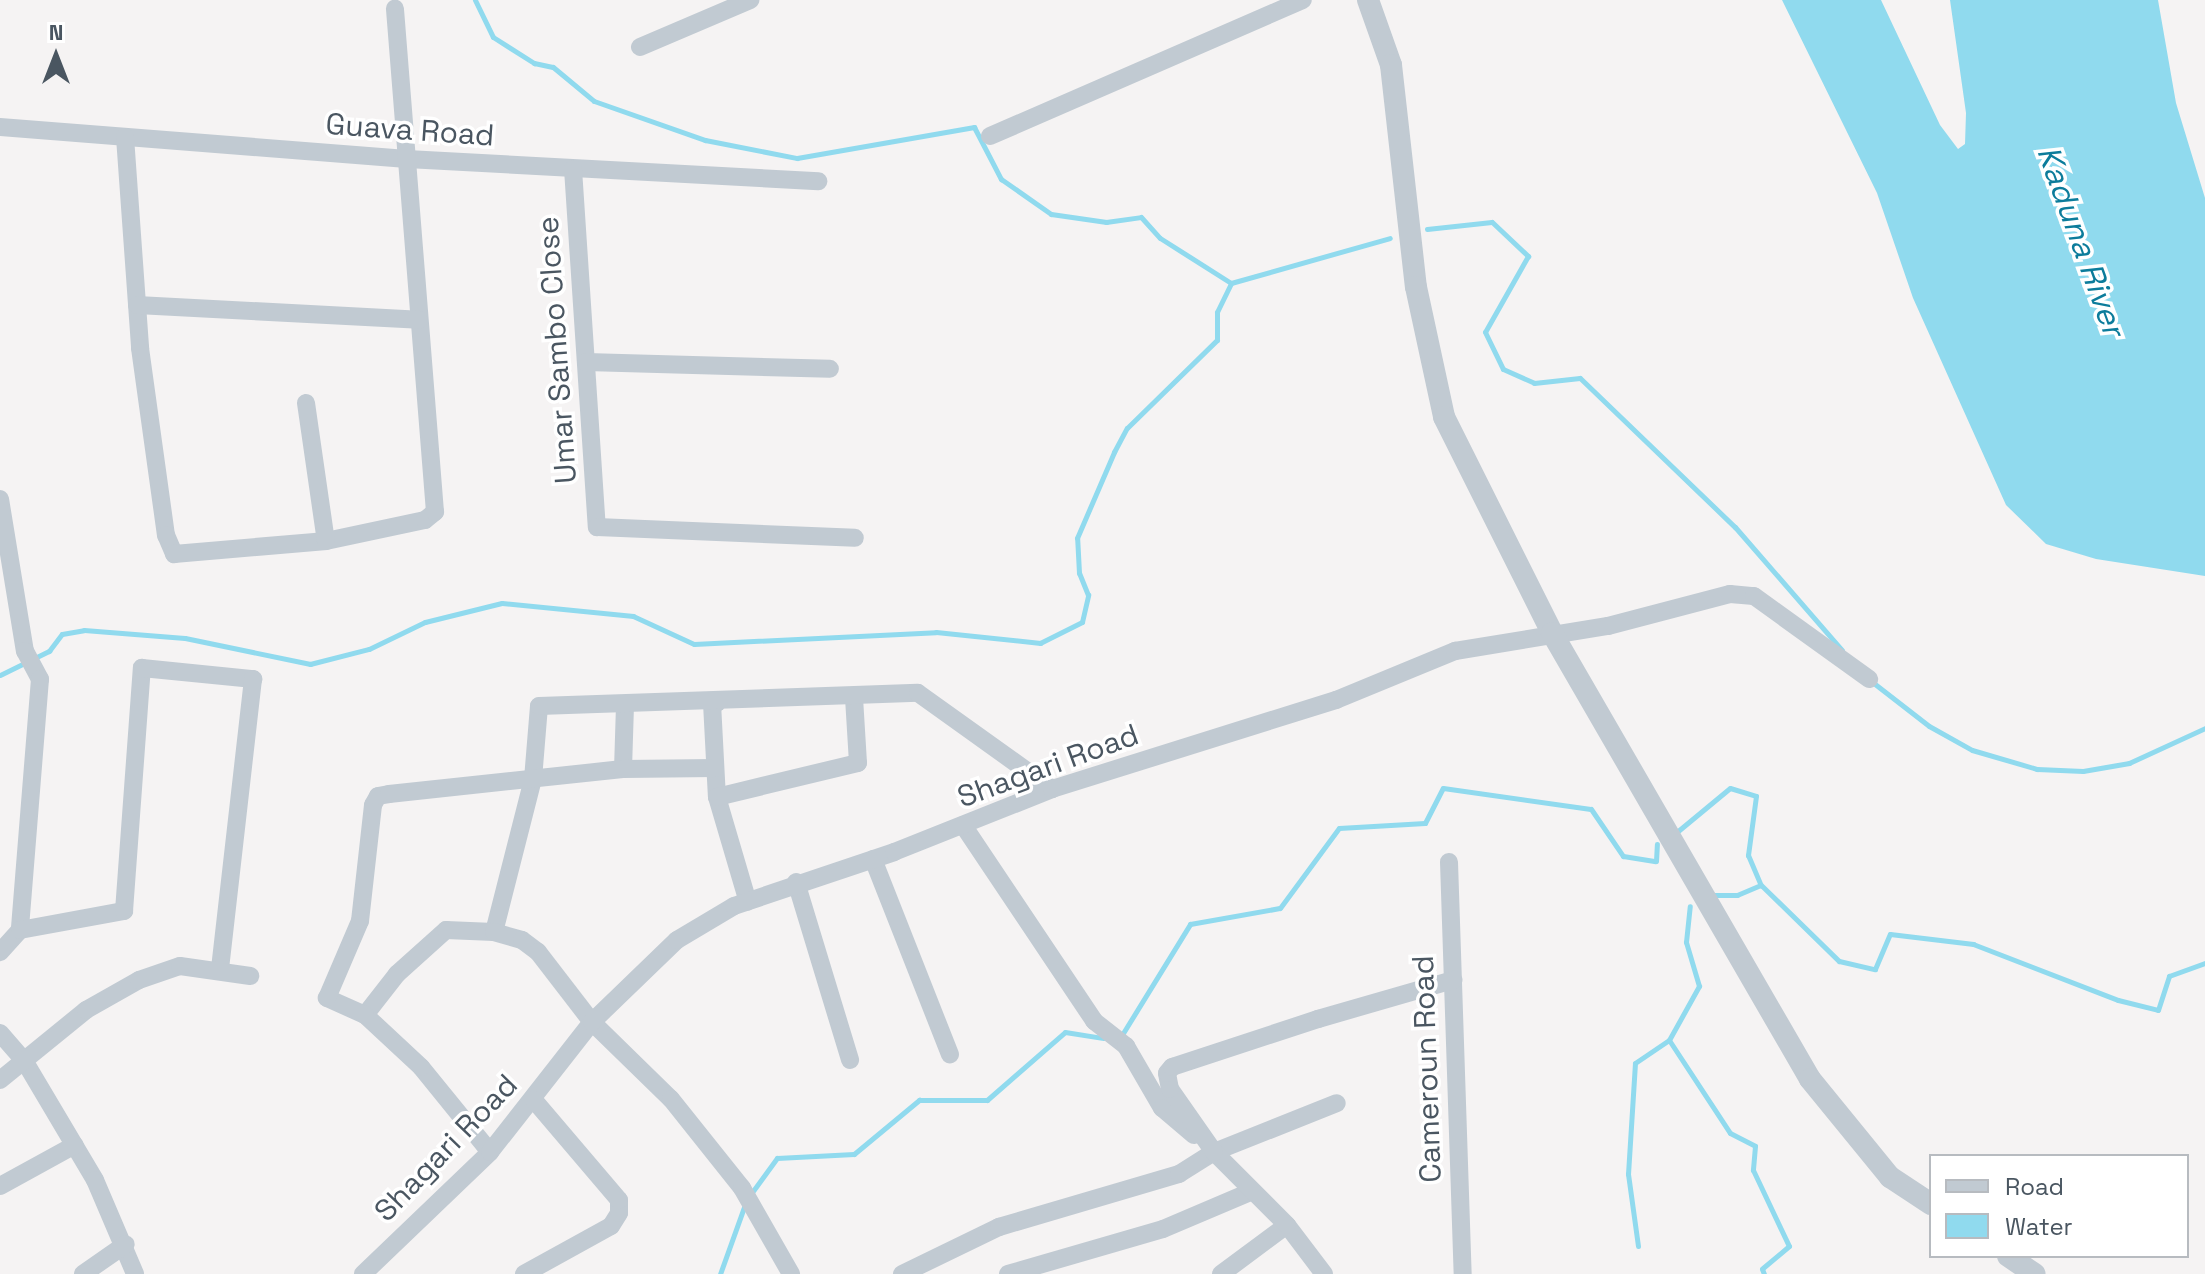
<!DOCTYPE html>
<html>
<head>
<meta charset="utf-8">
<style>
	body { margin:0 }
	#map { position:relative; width:2205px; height:1274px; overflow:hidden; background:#f5f3f3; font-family:"Space Grotesk",sans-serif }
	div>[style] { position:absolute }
	.water>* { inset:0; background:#90daee }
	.stream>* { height:5px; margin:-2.5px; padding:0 2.5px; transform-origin:2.5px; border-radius:2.5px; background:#90daee }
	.minor>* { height:18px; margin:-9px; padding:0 9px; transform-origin:9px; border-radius:9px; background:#c1cad2 }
	.tertiary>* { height:22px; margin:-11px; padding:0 11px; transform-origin:11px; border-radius:11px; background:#c1cad2 }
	span { translate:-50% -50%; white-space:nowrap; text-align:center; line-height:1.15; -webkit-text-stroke:7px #fff; paint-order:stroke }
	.street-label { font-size:30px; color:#4a5661 }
	.water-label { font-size:32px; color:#0c7c9b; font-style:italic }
	.legend { position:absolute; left:1929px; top:1154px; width:260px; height:104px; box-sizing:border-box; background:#fff; border:2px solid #b7bbc0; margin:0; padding:10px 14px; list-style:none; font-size:24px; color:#4a5661 }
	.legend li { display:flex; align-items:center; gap:16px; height:40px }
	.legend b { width:40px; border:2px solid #b7bbc0 }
	.north { position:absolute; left:16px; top:16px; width:80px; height:80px; -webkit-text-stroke:6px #fff; paint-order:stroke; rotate:0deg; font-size:22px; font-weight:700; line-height:32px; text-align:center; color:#4a5661 }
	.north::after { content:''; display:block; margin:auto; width:28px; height:36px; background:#4a5661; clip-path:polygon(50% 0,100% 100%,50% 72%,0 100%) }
</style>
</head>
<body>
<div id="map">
	<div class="water">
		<div style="clip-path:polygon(1782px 0,1881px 0,1940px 125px,1958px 149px,1965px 144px,1966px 113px,1950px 0,2158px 0,2176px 103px,2205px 198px,2205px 576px,2096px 559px,2046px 544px,2006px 505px,1913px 298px,1877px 193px)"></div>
	</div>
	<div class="stream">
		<div style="left:475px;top:0;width:41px;rotate:64.1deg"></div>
		<div style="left:493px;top:37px;width:49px;rotate:32.4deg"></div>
		<div style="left:534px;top:63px;width:19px;rotate:12deg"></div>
		<div style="left:553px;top:67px;width:53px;rotate:39.7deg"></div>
		<div style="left:594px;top:101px;width:118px;rotate:19.4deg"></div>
		<div style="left:705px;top:140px;width:94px;rotate:11.1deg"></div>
		<div style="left:797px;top:158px;width:180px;rotate:-9.9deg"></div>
		<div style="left:974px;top:127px;width:59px;rotate:62.6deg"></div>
		<div style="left:1001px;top:179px;width:61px;rotate:35deg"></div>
		<div style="left:1051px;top:214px;width:56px;rotate:8.3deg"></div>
		<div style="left:1106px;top:222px;width:35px;rotate:-8deg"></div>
		<div style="left:1141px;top:217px;width:28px;rotate:48deg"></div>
		<div style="left:1160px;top:238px;width:84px;rotate:32.4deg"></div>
		<div style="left:1231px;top:283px;width:165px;rotate:-15.8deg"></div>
		<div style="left:1427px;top:229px;width:65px;rotate:-6.1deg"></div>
		<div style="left:1492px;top:222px;width:50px;rotate:43.4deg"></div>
		<div style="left:1528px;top:256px;width:87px;rotate:119.5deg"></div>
		<div style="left:1485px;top:332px;width:41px;rotate:64.1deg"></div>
		<div style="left:1503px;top:369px;width:34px;rotate:24deg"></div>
		<div style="left:1534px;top:383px;width:46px;rotate:-6.2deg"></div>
		<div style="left:1580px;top:378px;width:215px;rotate:43.9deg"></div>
		<div style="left:1735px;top:527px;width:163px;rotate:49deg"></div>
		<div style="left:0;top:675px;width:55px;rotate:-26.1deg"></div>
		<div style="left:49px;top:651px;width:21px;rotate:-53deg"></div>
		<div style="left:62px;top:634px;width:22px;rotate:-10deg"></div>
		<div style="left:84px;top:630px;width:101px;rotate:4.5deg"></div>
		<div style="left:185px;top:638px;width:128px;rotate:11.7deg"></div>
		<div style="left:310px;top:664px;width:61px;rotate:-14.3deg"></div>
		<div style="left:369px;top:649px;width:62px;rotate:-25.7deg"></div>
		<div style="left:425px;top:622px;width:79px;rotate:-13.9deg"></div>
		<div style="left:502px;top:603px;width:132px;rotate:5.7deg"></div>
		<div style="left:633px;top:616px;width:67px;rotate:24.7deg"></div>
		<div style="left:694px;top:644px;width:242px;rotate:-2.8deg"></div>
		<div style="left:936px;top:632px;width:105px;rotate:6deg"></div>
		<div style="left:1040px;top:643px;width:47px;rotate:-26.6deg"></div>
		<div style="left:1082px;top:622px;width:28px;rotate:-77deg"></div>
		<div style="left:1088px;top:595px;width:24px;rotate:-112deg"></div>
		<div style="left:1079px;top:573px;width:35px;rotate:-93deg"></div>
		<div style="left:1077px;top:538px;width:94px;rotate:-66.7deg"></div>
		<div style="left:1114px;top:452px;width:27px;rotate:-62deg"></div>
		<div style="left:1127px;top:428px;width:126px;rotate:-44.4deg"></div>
		<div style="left:1217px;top:340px;width:28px;rotate:-90deg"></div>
		<div style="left:1217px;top:312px;width:32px;rotate:-64deg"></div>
		<div style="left:1871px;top:681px;width:73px;rotate:37.8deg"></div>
		<div style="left:1929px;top:726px;width:49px;rotate:29.2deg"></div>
		<div style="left:1972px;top:750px;width:68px;rotate:16.3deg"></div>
		<div style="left:2037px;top:769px;width:46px;rotate:2.5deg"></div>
		<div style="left:2083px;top:771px;width:47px;rotate:-9.9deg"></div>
		<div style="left:2129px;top:763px;width:84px;rotate:-24.7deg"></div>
		<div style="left:1678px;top:831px;width:67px;rotate:-39.6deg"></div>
		<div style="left:1730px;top:788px;width:27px;rotate:17deg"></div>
		<div style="left:1756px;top:796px;width:60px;rotate:97.7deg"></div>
		<div style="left:1748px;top:855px;width:33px;rotate:67deg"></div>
		<div style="left:1761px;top:885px;width:109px;rotate:44.3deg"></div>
		<div style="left:1839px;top:961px;width:37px;rotate:13deg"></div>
		<div style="left:1875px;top:969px;width:38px;rotate:-67deg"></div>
		<div style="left:1890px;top:934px;width:84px;rotate:6.9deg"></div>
		<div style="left:1973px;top:944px;width:155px;rotate:21.1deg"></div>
		<div style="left:2118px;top:1000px;width:41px;rotate:14deg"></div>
		<div style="left:2158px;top:1010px;width:36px;rotate:-72deg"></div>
		<div style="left:2169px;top:976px;width:38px;rotate:-20deg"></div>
		<div style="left:1712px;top:895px;width:25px"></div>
		<div style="left:1737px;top:895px;width:25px;rotate:-23deg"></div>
		<div style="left:1120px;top:1038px;width:134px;rotate:-58.4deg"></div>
		<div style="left:1190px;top:924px;width:91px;rotate:-10.1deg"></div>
		<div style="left:1280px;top:908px;width:99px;rotate:-53.6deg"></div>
		<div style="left:1339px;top:828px;width:86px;rotate:-3.3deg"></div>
		<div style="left:1425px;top:823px;width:39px;rotate:-63deg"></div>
		<div style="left:1443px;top:788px;width:149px;rotate:8.1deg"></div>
		<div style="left:1591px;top:809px;width:57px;rotate:55.8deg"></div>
		<div style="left:1623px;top:856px;width:33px;rotate:9deg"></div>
		<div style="left:1656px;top:861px;width:17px;rotate:-87deg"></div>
		<div style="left:1669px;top:1040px;width:111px;rotate:56.7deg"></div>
		<div style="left:1730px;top:1133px;width:28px;rotate:27deg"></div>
		<div style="left:1755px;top:1146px;width:24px;rotate:95deg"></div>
		<div style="left:1753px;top:1170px;width:84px;rotate:64.7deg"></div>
		<div style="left:1789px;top:1246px;width:35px;rotate:140deg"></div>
		<div style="left:1762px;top:1269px;width:5px;rotate:68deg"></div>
		<div style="left:750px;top:1195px;width:46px;rotate:-53.9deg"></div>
		<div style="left:777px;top:1158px;width:77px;rotate:-3deg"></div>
		<div style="left:854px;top:1154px;width:85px;rotate:-39.7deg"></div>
		<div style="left:919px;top:1100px;width:68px"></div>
		<div style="left:987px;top:1100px;width:103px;rotate:-41.1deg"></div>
		<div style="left:1065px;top:1032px;width:39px;rotate:9deg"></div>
		<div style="left:1638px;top:1246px;width:73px;rotate:-97.9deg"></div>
		<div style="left:1628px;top:1174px;width:111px;rotate:-86.4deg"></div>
		<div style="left:1635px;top:1063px;width:41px;rotate:-34.1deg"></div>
		<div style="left:1669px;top:1040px;width:62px;rotate:-60.9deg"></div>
		<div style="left:1699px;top:986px;width:46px;rotate:-106.5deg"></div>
		<div style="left:1686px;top:942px;width:36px;rotate:-84deg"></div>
		<div style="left:720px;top:1274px;width:74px;rotate:-70.3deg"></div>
	</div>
	<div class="minor">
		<div style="left:640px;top:47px;width:120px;rotate:-23.1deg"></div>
		<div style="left:0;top:127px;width:408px;rotate:4.5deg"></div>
		<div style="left:407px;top:159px;width:412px;rotate:3.1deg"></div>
		<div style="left:990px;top:136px;width:341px;rotate:-23.5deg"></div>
		<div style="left:125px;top:137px;width:212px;rotate:85.9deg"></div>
		<div style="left:140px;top:348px;width:189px;rotate:82.1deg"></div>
		<div style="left:166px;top:535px;width:21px;rotate:67deg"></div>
		<div style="left:174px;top:554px;width:153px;rotate:-4.9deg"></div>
		<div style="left:326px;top:541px;width:101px;rotate:-12deg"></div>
		<div style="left:425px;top:520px;width:13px;rotate:-39deg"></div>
		<div style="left:435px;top:512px;width:505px;rotate:-94.55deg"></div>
		<div style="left:573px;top:169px;width:359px;rotate:86.2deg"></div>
		<div style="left:597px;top:527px;width:258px;rotate:2.4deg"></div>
		<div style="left:137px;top:305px;width:282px;rotate:3deg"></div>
		<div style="left:586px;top:362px;width:244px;rotate:1.6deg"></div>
		<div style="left:306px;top:403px;width:139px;rotate:81.8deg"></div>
		<div style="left:0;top:499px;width:154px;rotate:80.7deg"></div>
		<div style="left:25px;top:651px;width:32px;rotate:62deg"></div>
		<div style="left:40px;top:679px;width:252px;rotate:94.6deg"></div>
		<div style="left:20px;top:930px;width:30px;rotate:132deg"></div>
		<div style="left:717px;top:703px;width:5px;rotate:180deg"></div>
		<div style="left:712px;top:703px;width:94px;rotate:87deg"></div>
		<div style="left:717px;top:797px;width:109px;rotate:73.6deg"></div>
		<div style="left:623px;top:769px;width:62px;rotate:-88.2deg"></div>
		<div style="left:717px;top:797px;width:145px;rotate:-13.6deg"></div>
		<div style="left:858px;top:763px;width:65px;rotate:-93.5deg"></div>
		<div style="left:963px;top:825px;width:236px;rotate:56.2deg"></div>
		<div style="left:1094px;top:1021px;width:41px;rotate:38deg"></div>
		<div style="left:1126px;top:1046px;width:72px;rotate:59.9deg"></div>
		<div style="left:1162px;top:1108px;width:42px;rotate:40.2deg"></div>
		<div style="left:873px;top:859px;width:210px;rotate:68.5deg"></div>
		<div style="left:1449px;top:862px;width:412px;rotate:88.1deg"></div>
		<div style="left:796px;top:882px;width:186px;rotate:73.1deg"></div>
		<div style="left:20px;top:930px;width:106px;rotate:-10.4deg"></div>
		<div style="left:124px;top:911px;width:244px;rotate:-85.8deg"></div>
		<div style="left:142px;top:668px;width:112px;rotate:5.7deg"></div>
		<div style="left:253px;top:679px;width:292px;rotate:96.5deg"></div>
		<div style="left:494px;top:932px;width:158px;rotate:-75.7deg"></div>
		<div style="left:533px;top:779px;width:73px;rotate:-85.3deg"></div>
		<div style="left:539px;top:706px;width:379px;rotate:-2deg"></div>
		<div style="left:918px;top:693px;width:165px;rotate:35.6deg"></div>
		<div style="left:365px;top:1015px;width:52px;rotate:-52deg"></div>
		<div style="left:397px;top:974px;width:66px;rotate:-41.9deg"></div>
		<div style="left:446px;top:930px;width:48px;rotate:2.4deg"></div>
		<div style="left:494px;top:932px;width:29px;rotate:16deg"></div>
		<div style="left:522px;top:940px;width:20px;rotate:37deg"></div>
		<div style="left:538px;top:952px;width:88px;rotate:52.4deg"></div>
		<div style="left:592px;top:1022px;width:110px;rotate:44.3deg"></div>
		<div style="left:671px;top:1099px;width:114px;rotate:51.4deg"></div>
		<div style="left:742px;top:1188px;width:99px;rotate:60.3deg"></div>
		<div style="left:0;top:1033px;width:38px;rotate:49deg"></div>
		<div style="left:25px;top:1062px;width:137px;rotate:59.3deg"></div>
		<div style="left:95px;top:1180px;width:102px;rotate:66.9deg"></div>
		<div style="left:0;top:1080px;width:111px;rotate:-39.1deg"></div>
		<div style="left:86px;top:1010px;width:61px;rotate:-29.5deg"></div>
		<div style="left:139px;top:980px;width:43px;rotate:-18.9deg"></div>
		<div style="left:180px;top:966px;width:71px;rotate:8.1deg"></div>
		<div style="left:490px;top:1152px;width:109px;rotate:-129.1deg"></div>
		<div style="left:421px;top:1067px;width:76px;rotate:-137.1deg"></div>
		<div style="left:365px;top:1015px;width:42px;rotate:-155.9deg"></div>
		<div style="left:327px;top:998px;width:84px;rotate:-66.8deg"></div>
		<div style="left:360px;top:921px;width:117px;rotate:-83.6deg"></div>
		<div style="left:373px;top:805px;width:10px;rotate:-61deg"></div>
		<div style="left:378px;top:796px;width:11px;rotate:-10deg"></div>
		<div style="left:389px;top:794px;width:235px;rotate:-6.1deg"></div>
		<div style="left:623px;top:769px;width:92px;rotate:-0.6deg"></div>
		<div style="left:0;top:1186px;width:85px;rotate:-28.7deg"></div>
		<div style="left:83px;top:1274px;width:52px;rotate:-34.9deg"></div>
		<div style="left:363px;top:1274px;width:176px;rotate:-43.8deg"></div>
		<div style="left:490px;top:1152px;width:165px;rotate:-51.9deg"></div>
		<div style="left:592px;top:1022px;width:118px;rotate:-44deg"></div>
		<div style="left:677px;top:940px;width:66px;rotate:-30.8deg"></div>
		<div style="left:734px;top:906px;width:169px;rotate:-18.6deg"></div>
		<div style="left:894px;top:852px;width:170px;rotate:-21.7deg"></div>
		<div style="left:1052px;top:789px;width:298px;rotate:-17.4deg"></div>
		<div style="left:1336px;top:700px;width:129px;rotate:-22.4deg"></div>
		<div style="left:1455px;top:651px;width:155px;rotate:-9.3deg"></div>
		<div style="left:1608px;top:626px;width:126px;rotate:-14.7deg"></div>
		<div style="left:1730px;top:594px;width:24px;rotate:5deg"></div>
		<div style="left:1754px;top:596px;width:142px;rotate:35.8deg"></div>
		<div style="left:524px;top:1274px;width:99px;rotate:-28.9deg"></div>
		<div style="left:611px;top:1226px;width:15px;rotate:-58deg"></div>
		<div style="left:619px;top:1213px;width:13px;rotate:-90deg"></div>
		<div style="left:619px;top:1200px;width:131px;rotate:-130.4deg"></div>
		<div style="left:902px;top:1274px;width:108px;rotate:-25.9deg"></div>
		<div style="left:999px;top:1227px;width:188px;rotate:-16.4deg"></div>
		<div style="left:1179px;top:1174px;width:41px;rotate:-32.2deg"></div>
		<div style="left:1214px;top:1152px;width:132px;rotate:-21.7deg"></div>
		<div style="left:1008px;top:1274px;width:161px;rotate:-16.2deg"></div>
		<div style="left:1163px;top:1229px;width:95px;rotate:-23deg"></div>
		<div style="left:1221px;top:1274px;width:82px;rotate:-36.6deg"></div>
		<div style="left:1324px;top:1274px;width:61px;rotate:-127.1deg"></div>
		<div style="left:1287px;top:1225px;width:103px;rotate:-135deg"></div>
		<div style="left:1214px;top:1152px;width:77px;rotate:-124.9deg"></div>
		<div style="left:1170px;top:1089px;width:16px;rotate:-101deg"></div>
		<div style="left:1167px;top:1073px;width:8px;rotate:-50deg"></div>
		<div style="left:1172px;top:1067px;width:154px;rotate:-18.2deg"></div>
		<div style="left:1318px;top:1019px;width:141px;rotate:-16.1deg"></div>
	</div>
	<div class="tertiary">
		<div style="left:1368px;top:0;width:69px;rotate:70.5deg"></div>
		<div style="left:1391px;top:65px;width:223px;rotate:83.6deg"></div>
		<div style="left:1416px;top:287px;width:133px;rotate:77.8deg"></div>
		<div style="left:1444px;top:417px;width:241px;rotate:63.4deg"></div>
		<div style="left:1552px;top:633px;width:515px;rotate:59.95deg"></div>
		<div style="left:1810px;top:1079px;width:127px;rotate:50.8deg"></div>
		<div style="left:1890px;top:1177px;width:49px;rotate:33.4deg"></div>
		<div style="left:2008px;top:1256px;width:32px;rotate:34deg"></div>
	</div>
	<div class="street-label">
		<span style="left:410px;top:130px;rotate:4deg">Guava Road</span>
		<span style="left:557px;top:350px;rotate:-94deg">Umar Sambo Close</span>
		<span style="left:1048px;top:766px;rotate:-20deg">Shagari Road</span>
		<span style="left:1427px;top:1069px;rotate:-92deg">Cameroun Road</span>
		<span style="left:446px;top:1148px;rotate:-46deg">Shagari Road</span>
	</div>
	<div class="water-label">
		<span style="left:2081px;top:241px;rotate:70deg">Kaduna River</span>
	</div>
	<ul class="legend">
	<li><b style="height:10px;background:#c1cad2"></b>Road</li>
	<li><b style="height:22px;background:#90daee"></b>Water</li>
	</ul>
	<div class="north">N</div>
</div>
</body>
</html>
